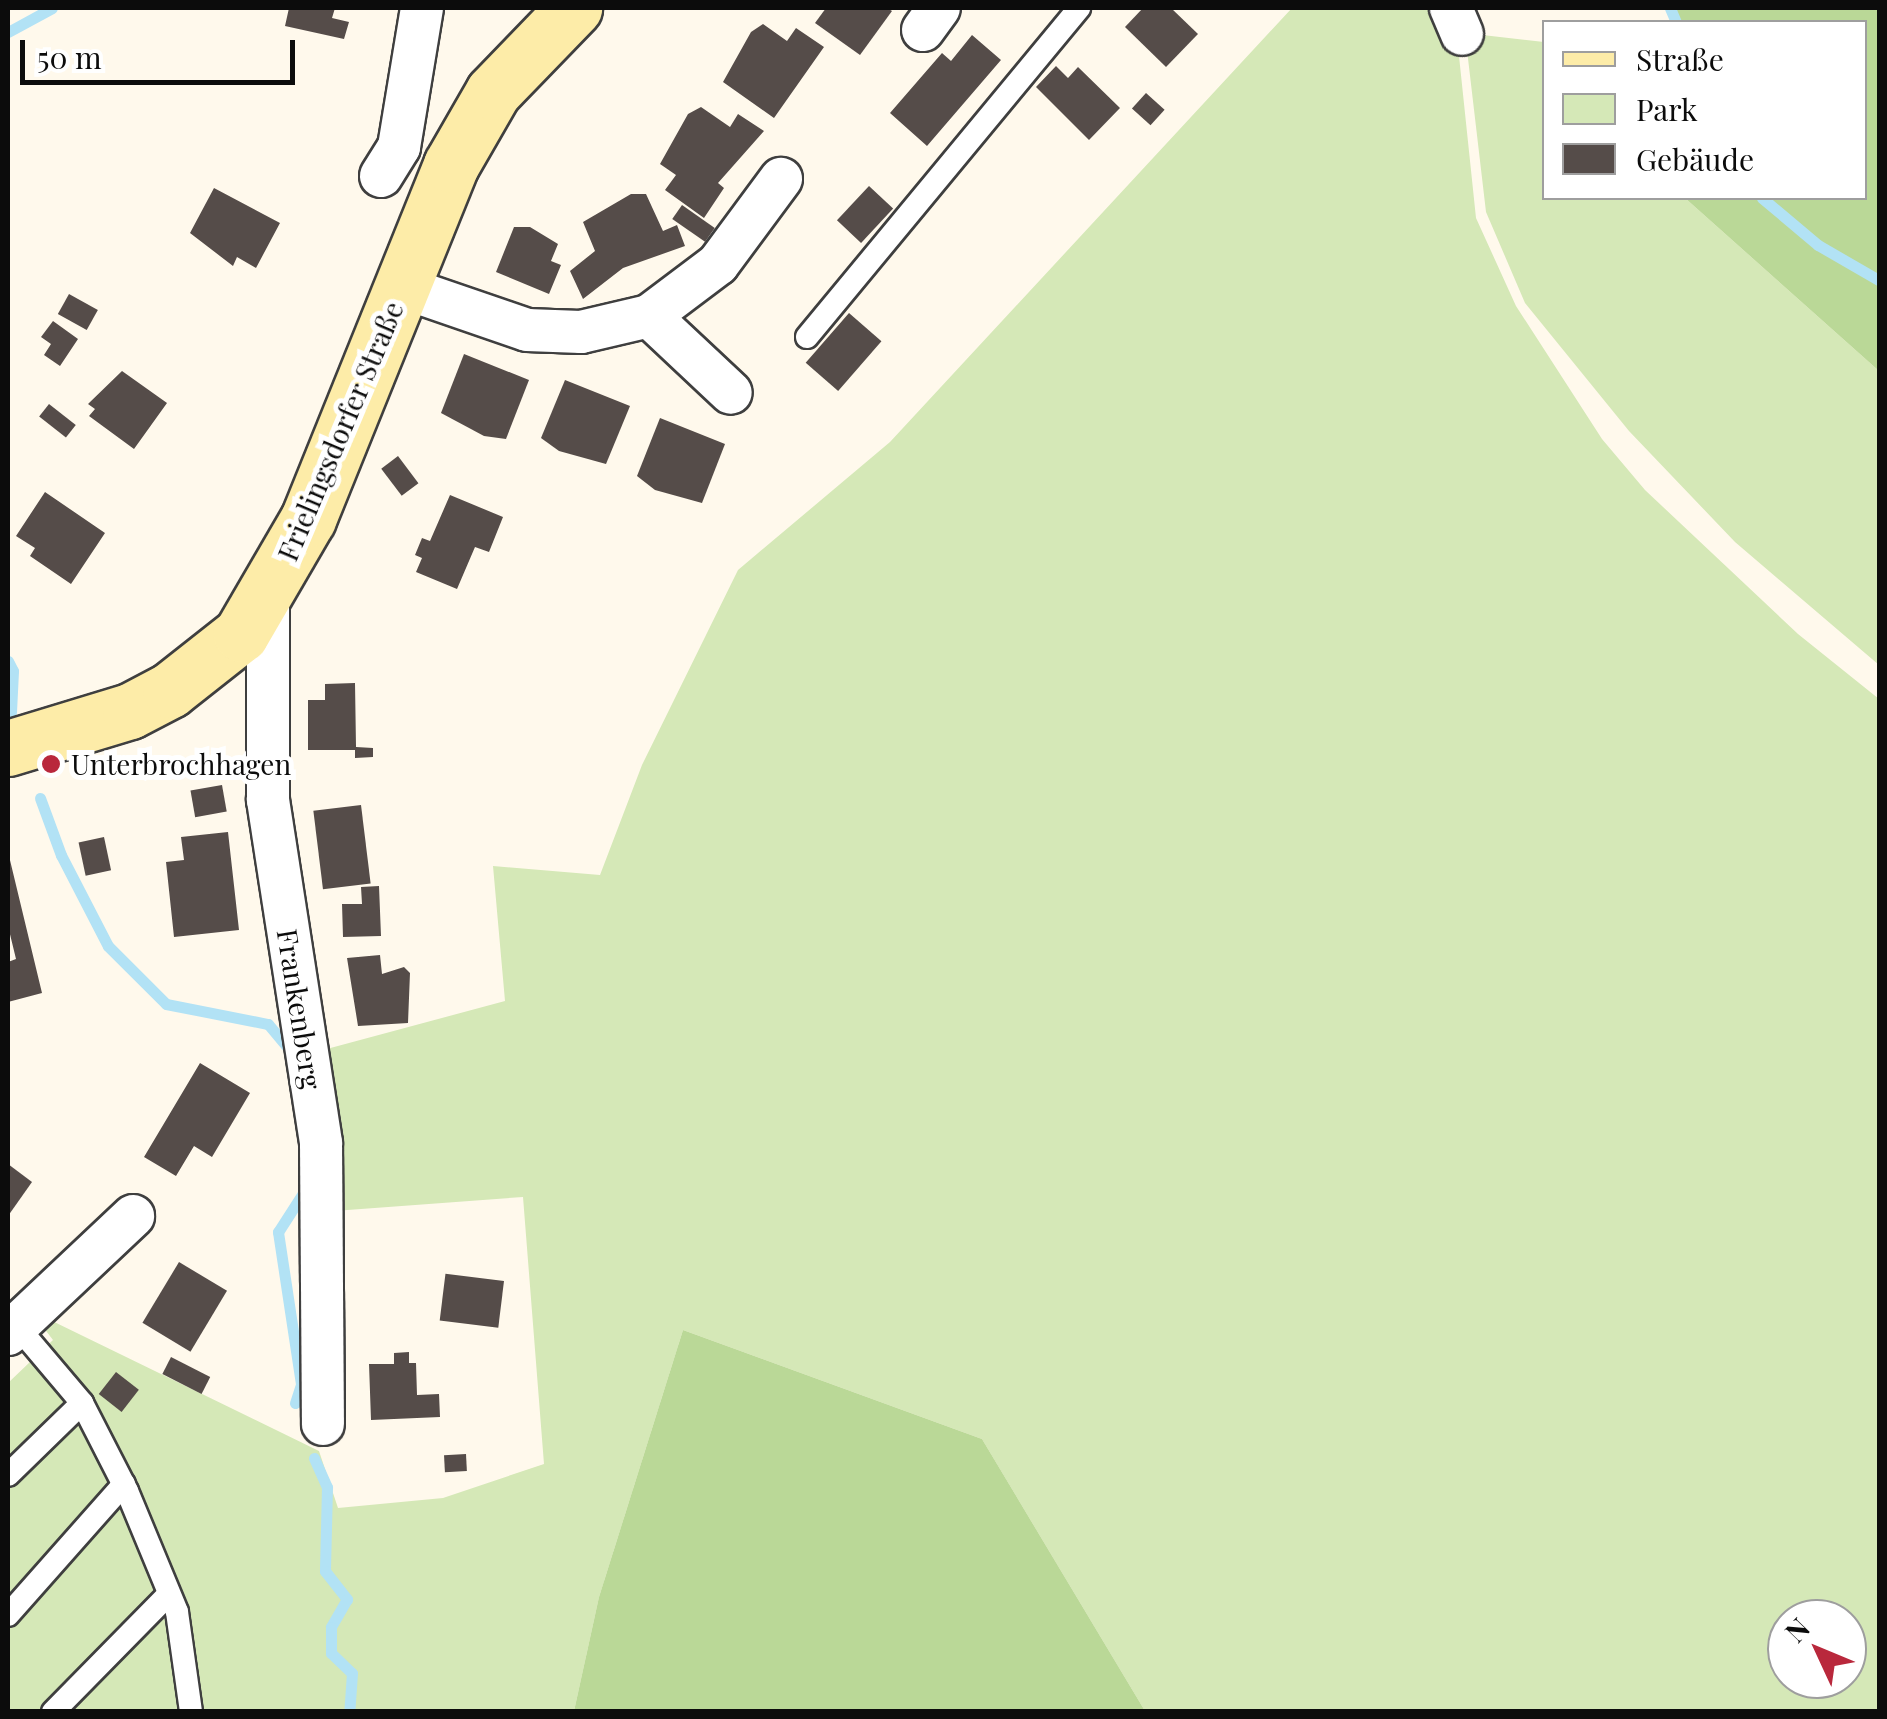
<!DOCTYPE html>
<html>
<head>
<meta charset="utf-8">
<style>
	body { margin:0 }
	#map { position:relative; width:1887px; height:1719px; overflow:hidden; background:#fff9ec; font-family:"Playfair Display",serif }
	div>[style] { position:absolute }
	.green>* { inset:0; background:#d5e8b7 }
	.forest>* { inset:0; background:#bad897 }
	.stream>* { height:11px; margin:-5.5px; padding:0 5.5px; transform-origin:5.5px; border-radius:5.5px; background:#b2e2f5 }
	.building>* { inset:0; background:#554c49; transform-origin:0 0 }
	.roads { filter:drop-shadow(2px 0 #3f3f3f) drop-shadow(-2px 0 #3f3f3f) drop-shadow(0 2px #3f3f3f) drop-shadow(0 -2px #3f3f3f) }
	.lane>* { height:22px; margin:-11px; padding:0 11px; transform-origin:11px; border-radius:11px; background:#fff }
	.street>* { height:42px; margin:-21px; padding:0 21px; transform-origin:21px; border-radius:21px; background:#fff }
	.secondary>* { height:55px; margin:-27.5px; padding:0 27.5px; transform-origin:27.5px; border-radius:27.5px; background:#fdeca8 }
	.dots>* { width:28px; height:28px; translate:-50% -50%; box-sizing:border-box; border:5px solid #fff; border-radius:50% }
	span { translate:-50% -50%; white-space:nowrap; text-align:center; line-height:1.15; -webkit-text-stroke:10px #fff; paint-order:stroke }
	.street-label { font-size:28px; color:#0c0c0c }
	.poi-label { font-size:28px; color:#0c0c0c }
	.left { translate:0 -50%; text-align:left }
	.frame { position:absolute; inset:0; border:10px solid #0c0c0c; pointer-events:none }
	.legend { position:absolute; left:1542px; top:20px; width:325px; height:180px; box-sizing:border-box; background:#fff; border:2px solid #9e9e9e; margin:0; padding:12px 18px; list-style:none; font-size:30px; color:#0c0c0c }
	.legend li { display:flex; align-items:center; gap:20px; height:50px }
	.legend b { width:50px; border:2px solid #9e9e9e }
	.north { position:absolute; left:1767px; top:1599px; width:100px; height:100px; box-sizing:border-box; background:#fff; border:2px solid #9e9e9e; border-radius:50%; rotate:314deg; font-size:28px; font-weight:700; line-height:40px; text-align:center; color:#0c0c0c }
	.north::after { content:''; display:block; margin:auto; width:35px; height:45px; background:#b9283c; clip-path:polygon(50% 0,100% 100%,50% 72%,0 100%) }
	.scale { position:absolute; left:20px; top:40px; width:275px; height:45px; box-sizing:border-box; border:5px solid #0c0c0c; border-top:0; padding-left:12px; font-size:30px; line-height:35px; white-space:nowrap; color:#0c0c0c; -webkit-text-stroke:8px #fff; paint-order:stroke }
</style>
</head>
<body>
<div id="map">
	<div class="green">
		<div style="clip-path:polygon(evenodd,1292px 8px,1443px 8px,1457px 37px,1476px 218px,1516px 306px,1602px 439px,1645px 490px,1798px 634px,1879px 699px,1879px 1711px,1145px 1711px,982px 1439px,683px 1330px,599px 1597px,574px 1711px,8px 1712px,8px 1383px,53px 1340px,40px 1323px,44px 1317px,319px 1451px,338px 1508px,443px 1498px,544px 1464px,523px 1197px,334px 1211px,323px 1050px,505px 1001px,493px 866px,600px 875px,642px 765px,738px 570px,890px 442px,1292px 8px,1787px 1619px,1847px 1619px,1847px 1679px,1787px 1679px,1787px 1619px)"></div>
		<div style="clip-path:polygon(1465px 33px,1544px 42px,1544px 198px,1685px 198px,1879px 371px,1879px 665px,1735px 542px,1629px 431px,1525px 303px,1486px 212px)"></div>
	</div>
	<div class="forest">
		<div style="clip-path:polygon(1670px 8px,1879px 8px,1879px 371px,1685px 198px,1864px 198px,1864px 22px,1673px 22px)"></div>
		<div style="clip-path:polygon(683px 1330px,982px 1439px,1145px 1711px,574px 1711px,599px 1597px)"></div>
	</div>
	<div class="stream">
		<div style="left:1670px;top:8px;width:15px;rotate:67deg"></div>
		<div style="left:8px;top:32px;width:50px;rotate:-28.6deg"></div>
		<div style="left:1762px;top:198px;width:73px;rotate:40deg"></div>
		<div style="left:1818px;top:245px;width:72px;rotate:30.1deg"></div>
		<div style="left:8px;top:661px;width:11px;rotate:63deg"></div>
		<div style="left:13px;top:671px;width:41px;rotate:92.8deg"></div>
		<div style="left:40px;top:798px;width:61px;rotate:69.8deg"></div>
		<div style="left:61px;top:855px;width:102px;rotate:62.7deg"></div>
		<div style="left:108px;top:946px;width:82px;rotate:45deg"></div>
		<div style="left:166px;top:1004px;width:104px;rotate:11.1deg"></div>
		<div style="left:268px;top:1024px;width:38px;rotate:50deg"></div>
		<div style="left:295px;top:1403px;width:20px;rotate:-72deg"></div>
		<div style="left:301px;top:1384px;width:154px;rotate:-98.6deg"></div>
		<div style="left:278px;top:1232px;width:50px;rotate:-57.3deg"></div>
		<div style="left:314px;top:1458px;width:32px;rotate:66deg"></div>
		<div style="left:327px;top:1487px;width:84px;rotate:91.4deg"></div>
		<div style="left:325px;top:1571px;width:36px;rotate:52deg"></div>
		<div style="left:347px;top:1599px;width:32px;rotate:120deg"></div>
		<div style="left:331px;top:1627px;width:26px;rotate:90deg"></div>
		<div style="left:331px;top:1653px;width:29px;rotate:44deg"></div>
		<div style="left:352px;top:1673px;width:39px;rotate:94deg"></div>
	</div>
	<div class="building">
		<div style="clip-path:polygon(289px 8px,335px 8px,332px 18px,349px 22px,344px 39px,285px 26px)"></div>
		<div style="clip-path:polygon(826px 8px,887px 8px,892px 11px,860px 55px,815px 23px)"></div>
		<div style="clip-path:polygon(1143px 8px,1171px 8px,1198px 34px,1166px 67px,1125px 27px)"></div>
		<div style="clip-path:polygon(763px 24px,787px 41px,796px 28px,824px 47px,774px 118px,723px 82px,751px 32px)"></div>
		<div style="clip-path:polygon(972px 35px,1001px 60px,927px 146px,890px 113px,942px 53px,951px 61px)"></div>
		<div style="clip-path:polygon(1056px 66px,1068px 78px,1078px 67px,1120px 108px,1089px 140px,1036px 87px)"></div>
		<div style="left:1146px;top:93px;width:25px;height:21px;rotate:42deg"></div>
		<div style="clip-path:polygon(701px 107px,730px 127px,738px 114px,764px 131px,718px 183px,724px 188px,704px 218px,665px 190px,676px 175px,660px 164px,688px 114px)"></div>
		<div style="left:869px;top:186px;width:33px;height:47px;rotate:43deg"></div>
		<div style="clip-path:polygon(214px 188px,280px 223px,256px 268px,237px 257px,233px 266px,190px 233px)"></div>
		<div style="clip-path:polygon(631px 194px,646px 194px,663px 231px,677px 225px,685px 246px,623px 268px,583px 299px,570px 271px,595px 251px,583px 222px)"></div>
		<div style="left:682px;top:205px;width:40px;height:17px;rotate:35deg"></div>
		<div style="clip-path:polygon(514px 227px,530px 227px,558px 244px,551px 261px,561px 265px,549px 294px,496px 272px)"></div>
		<div style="left:69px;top:294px;width:33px;height:23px;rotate:29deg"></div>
		<div style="left:849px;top:313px;width:43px;height:66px;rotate:41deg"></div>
		<div style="clip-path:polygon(53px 321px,78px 339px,60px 366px,44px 355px,51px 344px,41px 337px)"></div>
		<div style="clip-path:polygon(464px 354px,529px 380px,506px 439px,484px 436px,441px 413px)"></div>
		<div style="clip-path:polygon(122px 371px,167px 403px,134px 449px,89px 416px,95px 409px,88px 404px)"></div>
		<div style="clip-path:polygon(565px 380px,630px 406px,606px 464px,559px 451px,541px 438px)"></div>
		<div style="left:49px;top:404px;width:34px;height:16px;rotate:38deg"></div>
		<div style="clip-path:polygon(660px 418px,725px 444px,702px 503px,655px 490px,637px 476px)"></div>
		<div style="left:398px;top:456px;width:34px;height:21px;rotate:53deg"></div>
		<div style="clip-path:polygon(45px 492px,105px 533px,71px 584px,30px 556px,35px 548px,16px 536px)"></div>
		<div style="clip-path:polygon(450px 495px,503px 517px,489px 552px,475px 547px,457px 589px,416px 572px,422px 558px,415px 555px,422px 538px,430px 541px)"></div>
		<div style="clip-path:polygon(355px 683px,356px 747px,373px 748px,373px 757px,355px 758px,355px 750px,308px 750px,308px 700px,325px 700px,325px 684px)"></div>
		<div style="left:222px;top:785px;width:27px;height:32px;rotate:80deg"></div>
		<div style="left:361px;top:805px;width:79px;height:48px;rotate:83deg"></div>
		<div style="clip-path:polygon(228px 832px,239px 930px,174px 937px,166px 862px,184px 860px,181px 837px)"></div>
		<div style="left:104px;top:837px;width:34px;height:26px;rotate:78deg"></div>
		<div style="clip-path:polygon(9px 856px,42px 993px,8px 1002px,8px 962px,16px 959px,8px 926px)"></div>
		<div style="clip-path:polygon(379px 886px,381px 936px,343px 937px,342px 904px,362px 904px,361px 887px)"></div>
		<div style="clip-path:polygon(380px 955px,382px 974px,404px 967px,410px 973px,408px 1023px,358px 1026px,347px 958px)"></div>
		<div style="clip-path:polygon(200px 1063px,250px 1093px,212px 1157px,194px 1146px,176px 1176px,144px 1157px)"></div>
		<div style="clip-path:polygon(8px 1164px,32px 1182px,8px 1216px)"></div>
		<div style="left:179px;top:1262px;width:56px;height:71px;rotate:31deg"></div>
		<div style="left:504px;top:1281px;width:47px;height:59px;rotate:97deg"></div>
		<div style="clip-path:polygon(409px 1352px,409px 1363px,416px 1363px,417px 1395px,439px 1394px,440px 1417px,371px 1420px,369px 1364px,394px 1364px,394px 1353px)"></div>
		<div style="left:171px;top:1357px;width:44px;height:19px;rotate:27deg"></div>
		<div style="left:116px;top:1372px;width:29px;height:28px;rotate:38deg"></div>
		<div style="left:466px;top:1454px;width:17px;height:22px;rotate:87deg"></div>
	</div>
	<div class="roads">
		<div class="lane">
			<div style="left:807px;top:337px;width:427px;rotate:-50.4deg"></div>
			<div style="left:17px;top:1326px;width:101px;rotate:49.8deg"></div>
			<div style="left:82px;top:1403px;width:99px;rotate:62.9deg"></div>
			<div style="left:127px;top:1491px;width:131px;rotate:67.5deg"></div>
			<div style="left:177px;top:1612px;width:101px;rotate:82deg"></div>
			<div style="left:8px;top:1475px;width:103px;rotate:-44.2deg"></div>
			<div style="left:8px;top:1615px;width:175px;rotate:-48.5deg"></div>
			<div style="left:53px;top:1712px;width:165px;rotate:-45.5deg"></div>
		</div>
		<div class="street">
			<div style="left:1451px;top:8px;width:28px;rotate:67deg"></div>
			<div style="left:923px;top:30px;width:27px;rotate:-54deg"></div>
			<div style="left:381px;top:176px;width:34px;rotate:-58deg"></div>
			<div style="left:399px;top:147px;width:141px;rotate:-80.6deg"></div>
			<div style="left:402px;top:287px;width:132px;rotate:19deg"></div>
			<div style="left:527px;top:330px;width:54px;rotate:2.1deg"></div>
			<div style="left:581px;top:332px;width:70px;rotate:-13.2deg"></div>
			<div style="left:649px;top:316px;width:112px;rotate:43.2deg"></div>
			<div style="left:649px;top:316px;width:86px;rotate:-37deg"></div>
			<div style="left:718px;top:264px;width:106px;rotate:-53.5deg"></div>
			<div style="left:268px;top:595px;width:205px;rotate:90deg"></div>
			<div style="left:268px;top:800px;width:347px;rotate:81.2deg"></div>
			<div style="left:321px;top:1143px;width:281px;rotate:89.6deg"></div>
			<div style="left:8px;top:1334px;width:172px;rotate:-43.3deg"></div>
		</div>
		<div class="secondary">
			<div style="left:8px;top:748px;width:127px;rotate:-16.9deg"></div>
			<div style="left:130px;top:711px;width:45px;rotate:-27.7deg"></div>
			<div style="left:170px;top:690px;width:90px;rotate:-38.3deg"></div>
			<div style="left:241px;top:634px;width:133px;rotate:-59.8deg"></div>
			<div style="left:308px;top:519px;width:382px;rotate:-68deg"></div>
			<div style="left:451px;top:165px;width:84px;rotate:-60.1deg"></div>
			<div style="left:493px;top:92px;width:117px;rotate:-46deg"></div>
		</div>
	</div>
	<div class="dots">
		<div style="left:51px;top:764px;background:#b9283c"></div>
	</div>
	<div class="street-label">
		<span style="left:340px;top:431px;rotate:-67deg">Frielingsdorfer Straße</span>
		<span style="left:300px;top:1009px;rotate:81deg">Frankenberg</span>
	</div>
	<div class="poi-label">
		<span class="left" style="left:71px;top:764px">Unterbrochhagen</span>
	</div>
	<div class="frame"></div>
	<ul class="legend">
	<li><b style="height:12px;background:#fdeca8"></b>Straße</li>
	<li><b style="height:28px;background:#d5e8b7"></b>Park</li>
	<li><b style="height:28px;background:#554c49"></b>Gebäude</li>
	</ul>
	<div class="north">N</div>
	<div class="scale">50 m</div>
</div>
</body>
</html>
